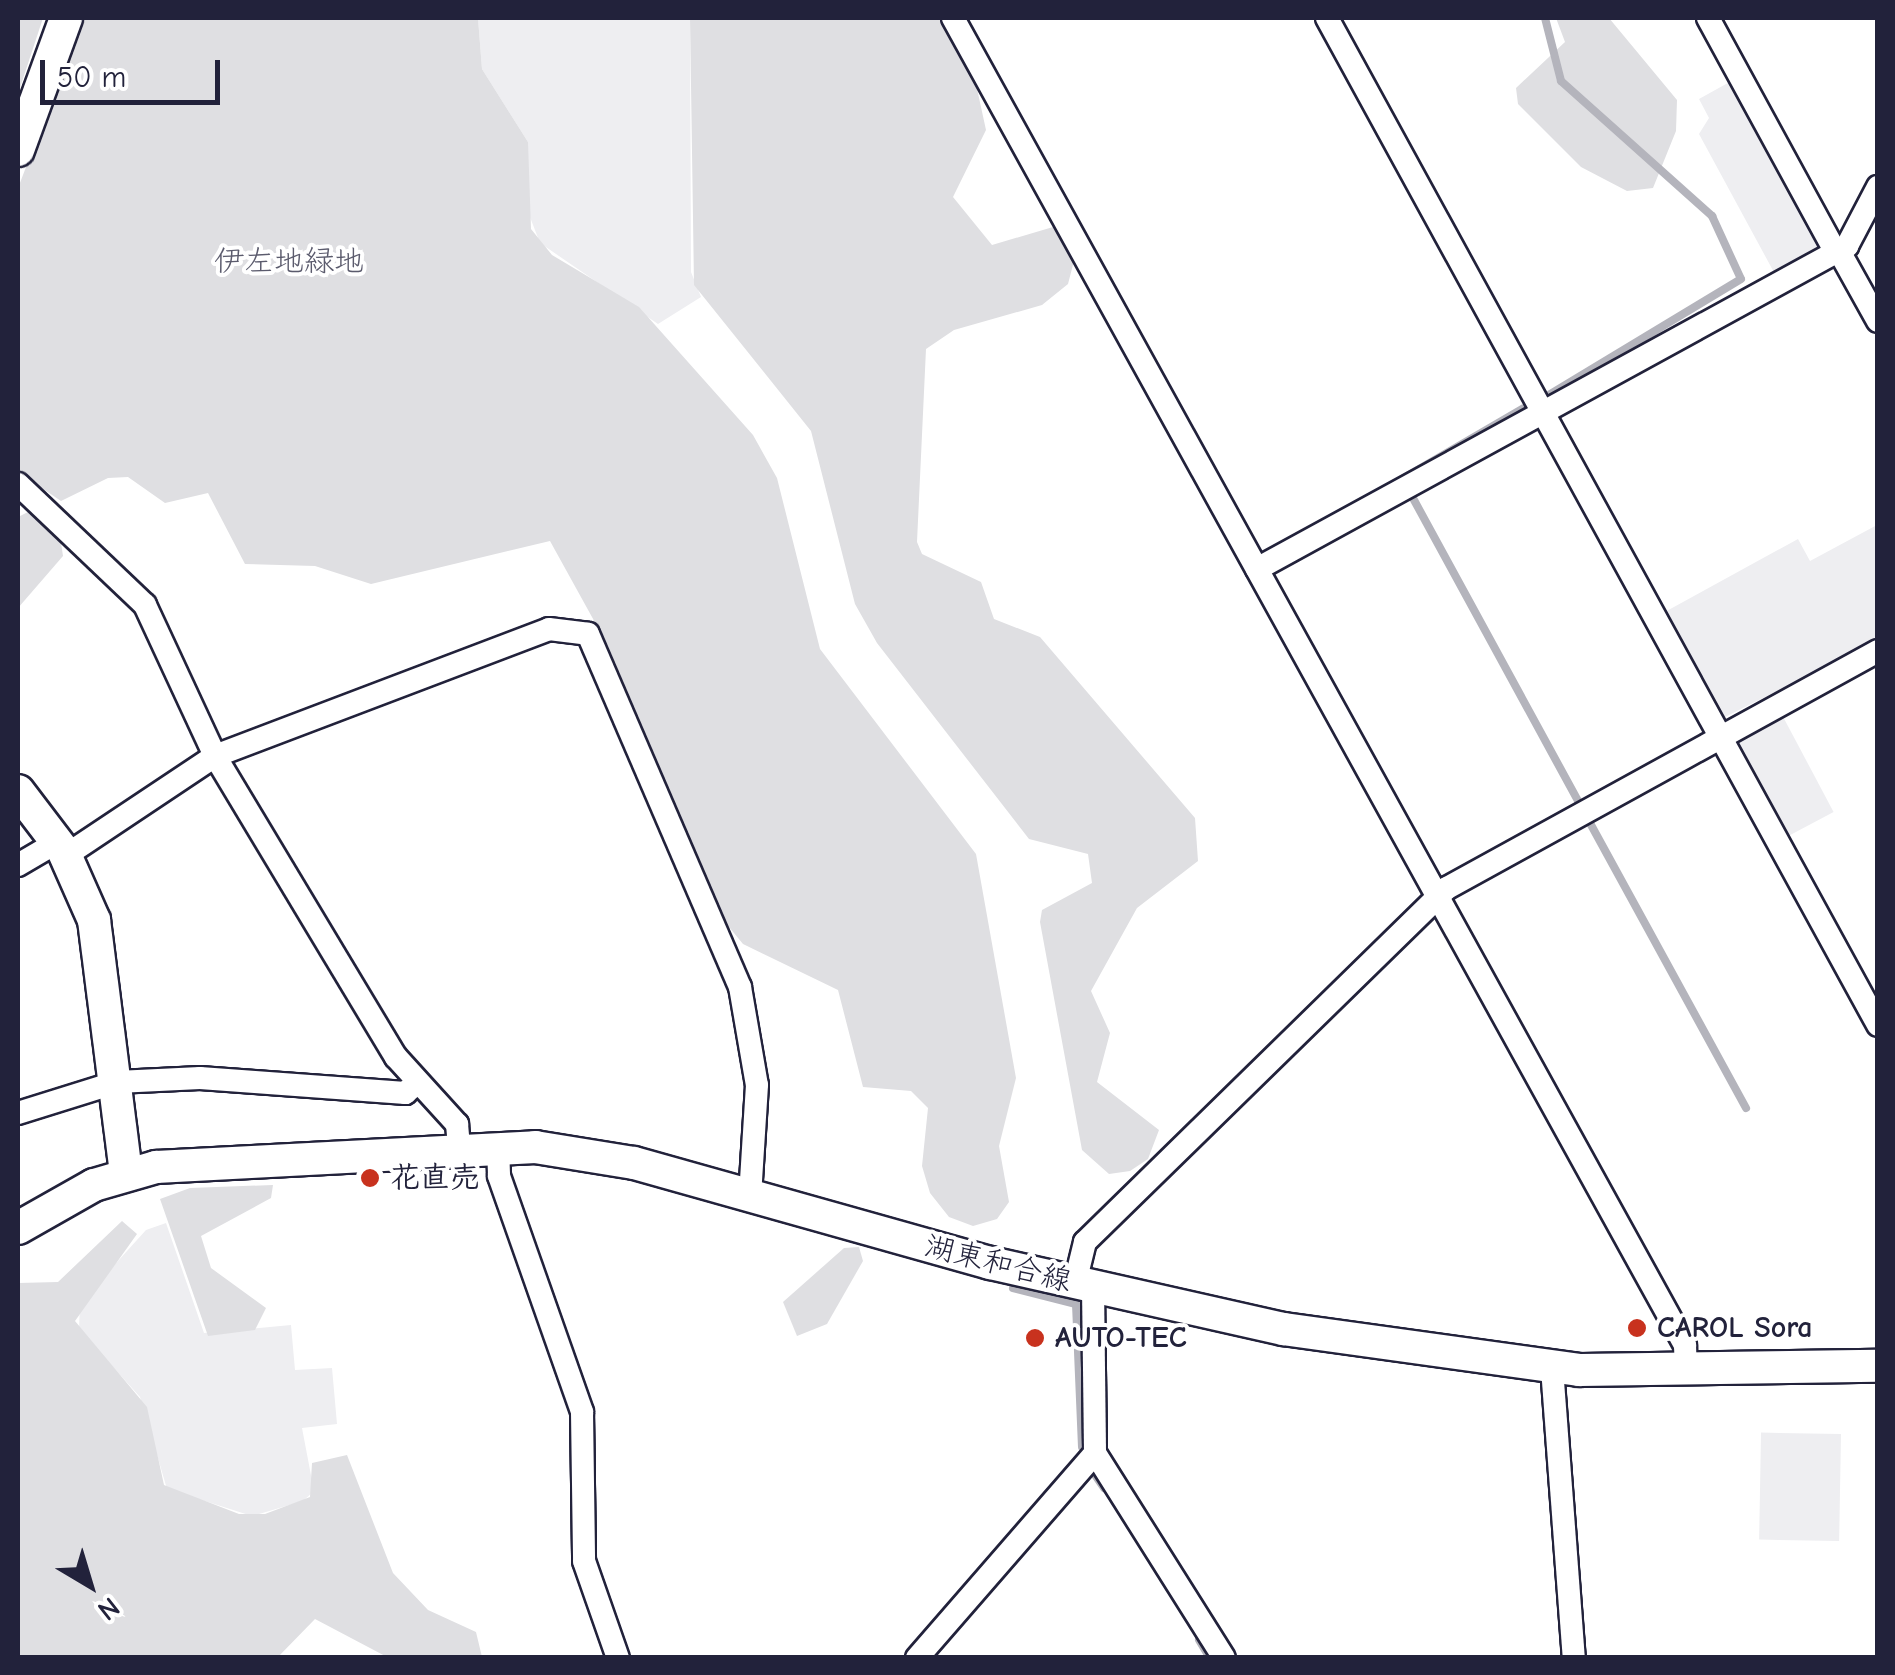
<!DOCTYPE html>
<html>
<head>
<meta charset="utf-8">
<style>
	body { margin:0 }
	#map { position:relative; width:1895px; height:1675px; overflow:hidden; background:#fff; font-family:"Comic Neue","Klee One",sans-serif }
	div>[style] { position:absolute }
	.built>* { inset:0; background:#eeeef1; transform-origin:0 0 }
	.green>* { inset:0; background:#dfdfe2 }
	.stream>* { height:8px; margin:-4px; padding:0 4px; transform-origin:4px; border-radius:4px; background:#b4b4bc }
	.roads { filter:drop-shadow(2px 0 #22223b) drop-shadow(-2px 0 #22223b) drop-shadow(0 2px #22223b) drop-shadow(0 -2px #22223b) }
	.street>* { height:22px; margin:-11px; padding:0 11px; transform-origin:11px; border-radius:11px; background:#fff }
	.secondary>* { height:32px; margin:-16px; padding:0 16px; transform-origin:16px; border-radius:16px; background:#fff }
	.dots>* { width:28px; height:28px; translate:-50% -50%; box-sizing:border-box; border:5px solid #fff; border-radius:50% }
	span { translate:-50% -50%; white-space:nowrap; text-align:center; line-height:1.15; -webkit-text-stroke:8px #fff; paint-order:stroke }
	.park-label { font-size:30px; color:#5b5b6d }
	.poi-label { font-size:30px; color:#22223b; font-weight:700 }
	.left { translate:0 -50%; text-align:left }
	.street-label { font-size:30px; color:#22223b }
	.frame { position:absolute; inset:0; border:20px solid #22223b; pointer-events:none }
	.north { position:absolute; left:40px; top:1535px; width:100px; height:100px; -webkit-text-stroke:8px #fff; paint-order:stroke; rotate:142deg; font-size:28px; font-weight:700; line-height:40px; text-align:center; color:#22223b }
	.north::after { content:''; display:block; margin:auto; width:35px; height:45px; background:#22223b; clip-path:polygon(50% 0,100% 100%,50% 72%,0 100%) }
	.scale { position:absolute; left:40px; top:60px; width:180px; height:45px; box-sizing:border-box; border:5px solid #22223b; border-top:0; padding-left:12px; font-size:30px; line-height:35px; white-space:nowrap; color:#22223b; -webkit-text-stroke:8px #fff; paint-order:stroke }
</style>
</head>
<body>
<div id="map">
	<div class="built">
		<div style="clip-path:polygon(478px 18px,690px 18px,691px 272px,701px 297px,658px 324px,540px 243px,528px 212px,528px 142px,482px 69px)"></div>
		<div style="clip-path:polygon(1735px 79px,1827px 247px,1776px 276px,1699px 134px,1709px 118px,1699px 99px)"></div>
		<div style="clip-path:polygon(1877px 525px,1877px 641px,1721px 719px,1663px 613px,1798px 539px,1810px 561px)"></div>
		<div style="left:1781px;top:713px;width:112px;height:55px;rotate:62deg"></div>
		<div style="clip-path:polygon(166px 1223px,204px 1333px,291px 1325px,295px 1370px,332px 1368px,337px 1424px,302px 1428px,314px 1491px,303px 1501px,252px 1516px,167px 1489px,140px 1397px,79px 1329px,80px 1303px,146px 1230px)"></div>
		<div style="left:1841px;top:1434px;width:107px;height:80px;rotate:91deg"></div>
	</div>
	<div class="green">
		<div style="clip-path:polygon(18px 18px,43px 18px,18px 94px)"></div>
		<div style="clip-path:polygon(83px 18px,478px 18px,482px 69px,528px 142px,531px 229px,552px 255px,639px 307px,753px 435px,777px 478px,820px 649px,976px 854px,1016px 1078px,999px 1146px,1009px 1202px,997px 1219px,973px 1226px,949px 1217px,930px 1193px,922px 1166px,928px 1108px,911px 1091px,863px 1087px,838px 990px,743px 944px,720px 916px,608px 646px,550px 541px,371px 584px,315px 566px,245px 564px,208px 493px,165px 503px,128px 477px,108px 478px,61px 501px,18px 472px,18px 188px)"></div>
		<div style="clip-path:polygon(690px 18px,943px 18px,976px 84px,986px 130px,953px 197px,992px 245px,1053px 227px,1075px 257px,1068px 284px,1042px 305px,954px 330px,926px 349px,917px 542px,922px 554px,981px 582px,994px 619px,1040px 637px,1195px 818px,1198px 861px,1137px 908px,1091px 991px,1110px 1033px,1097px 1082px,1159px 1130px,1148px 1159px,1130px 1171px,1109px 1174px,1082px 1150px,1040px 922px,1042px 910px,1092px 883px,1088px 854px,1029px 839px,877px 643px,855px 604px,811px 431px,694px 285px)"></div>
		<div style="clip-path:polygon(1556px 18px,1609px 18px,1677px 100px,1676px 131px,1653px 188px,1627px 191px,1581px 167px,1518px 104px,1516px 88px,1565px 42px)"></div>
		<div style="clip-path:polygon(32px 510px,60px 536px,63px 556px,18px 608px,18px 517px)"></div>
		<div style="clip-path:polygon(273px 1185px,271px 1198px,201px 1236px,211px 1268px,266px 1308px,255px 1330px,208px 1336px,160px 1199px,190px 1188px)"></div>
		<div style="clip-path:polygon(122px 1221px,137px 1234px,75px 1321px,147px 1407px,164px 1485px,239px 1514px,265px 1514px,310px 1497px,312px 1463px,347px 1455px,393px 1573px,428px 1610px,476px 1632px,482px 1657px,387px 1657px,315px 1619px,278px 1657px,18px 1657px,18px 1283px,58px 1282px)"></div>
		<div style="clip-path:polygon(859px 1247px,863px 1261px,827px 1324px,797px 1336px,783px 1302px,844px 1248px)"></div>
	</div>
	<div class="stream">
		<div style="left:1545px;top:18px;width:65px;rotate:75.7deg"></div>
		<div style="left:1561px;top:81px;width:203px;rotate:41.8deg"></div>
		<div style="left:1712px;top:216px;width:69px;rotate:65.3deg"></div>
		<div style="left:1741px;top:279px;width:223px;rotate:148.9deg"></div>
		<div style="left:1402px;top:479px;width:141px;rotate:-30.2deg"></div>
		<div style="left:1414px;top:500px;width:343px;rotate:61.4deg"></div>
		<div style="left:1590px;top:823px;width:325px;rotate:61.3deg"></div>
		<div style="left:1013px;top:1288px;width:65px;rotate:14.3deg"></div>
		<div style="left:1076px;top:1304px;width:143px;rotate:87.6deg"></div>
		<div style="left:1095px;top:1475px;width:16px;rotate:55deg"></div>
		<div style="left:1199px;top:1640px;width:21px;rotate:59deg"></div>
	</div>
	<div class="roads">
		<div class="street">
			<div style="left:953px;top:18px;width:1516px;rotate:61.12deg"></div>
			<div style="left:1685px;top:1345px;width:26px;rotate:88deg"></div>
			<div style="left:1327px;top:18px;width:1148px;rotate:61.31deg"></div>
			<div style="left:1708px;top:18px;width:268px;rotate:61.4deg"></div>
			<div style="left:1839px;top:251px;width:80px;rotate:60.9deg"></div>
			<div style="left:18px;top:484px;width:175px;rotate:43.6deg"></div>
			<div style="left:145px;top:605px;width:166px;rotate:65.1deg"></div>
			<div style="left:215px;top:756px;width:351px;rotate:59deg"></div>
			<div style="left:396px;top:1057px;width:91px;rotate:47.7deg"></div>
			<div style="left:457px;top:1124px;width:23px;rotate:85deg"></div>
			<div style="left:1257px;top:569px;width:673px;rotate:-28.7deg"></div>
			<div style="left:1847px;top:246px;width:67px;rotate:-62.3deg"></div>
			<div style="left:65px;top:856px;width:180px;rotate:-33.7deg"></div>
			<div style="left:215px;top:756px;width:357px;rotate:-20.8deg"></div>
			<div style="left:549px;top:629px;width:39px;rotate:7deg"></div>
			<div style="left:588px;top:634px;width:384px;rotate:66.7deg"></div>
			<div style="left:740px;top:987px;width:99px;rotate:80.2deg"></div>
			<div style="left:757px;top:1085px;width:110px;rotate:93.6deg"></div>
			<div style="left:18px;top:865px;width:45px;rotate:-30.5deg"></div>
			<div style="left:18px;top:1113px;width:104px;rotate:-17.4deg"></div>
			<div style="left:117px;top:1082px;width:83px;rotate:-2.8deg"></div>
			<div style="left:200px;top:1078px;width:206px;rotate:4.2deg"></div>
			<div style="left:405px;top:1093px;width:16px;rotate:-40deg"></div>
			<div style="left:498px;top:1146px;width:30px;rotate:88deg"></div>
			<div style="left:499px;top:1176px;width:250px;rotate:70.6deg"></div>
			<div style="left:582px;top:1412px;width:149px;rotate:89.2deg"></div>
			<div style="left:584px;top:1561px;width:103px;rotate:70.7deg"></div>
			<div style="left:1075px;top:1283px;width:42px;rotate:-76.3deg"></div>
			<div style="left:1085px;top:1242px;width:506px;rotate:-44.36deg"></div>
			<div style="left:1447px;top:888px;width:492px;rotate:-28.8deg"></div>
			<div style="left:1093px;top:1287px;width:166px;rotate:89.3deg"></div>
			<div style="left:1095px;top:1453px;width:242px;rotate:57.8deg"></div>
			<div style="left:1552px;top:1368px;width:291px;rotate:85.7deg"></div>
			<div style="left:917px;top:1658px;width:271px;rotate:-49deg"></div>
		</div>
		<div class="secondary">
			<div style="left:18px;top:150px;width:140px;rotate:-70deg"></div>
			<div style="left:18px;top:791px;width:74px;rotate:52.7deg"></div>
			<div style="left:63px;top:850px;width:77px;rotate:66.1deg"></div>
			<div style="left:94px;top:920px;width:256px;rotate:82.8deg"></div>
			<div style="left:18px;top:1228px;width:87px;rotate:-29.5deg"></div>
			<div style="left:94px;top:1185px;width:65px;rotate:-16.2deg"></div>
			<div style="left:156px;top:1167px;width:380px;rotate:-3deg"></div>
			<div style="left:535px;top:1147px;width:100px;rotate:9.2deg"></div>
			<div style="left:634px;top:1163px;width:370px;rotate:15.7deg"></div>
			<div style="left:990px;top:1263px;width:301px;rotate:12.7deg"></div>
			<div style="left:1284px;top:1329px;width:298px;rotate:7.9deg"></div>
			<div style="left:1579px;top:1370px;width:299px;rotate:-0.8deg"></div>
		</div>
	</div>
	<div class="dots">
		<div style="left:370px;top:1178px;background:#c8321e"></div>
		<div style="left:1637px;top:1328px;background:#c8321e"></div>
		<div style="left:1035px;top:1338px;background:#c8321e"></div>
	</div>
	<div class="park-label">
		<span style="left:289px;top:262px">伊左地緑地</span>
	</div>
	<div class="poi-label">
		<span class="left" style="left:390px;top:1178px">花直売</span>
		<span class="left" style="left:1657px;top:1328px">CAROL Sora</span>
		<span class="left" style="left:1055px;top:1338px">AUTO-TEC</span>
	</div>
	<div class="street-label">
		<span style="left:998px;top:1264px;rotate:14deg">湖東和合線</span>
	</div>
	<div class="frame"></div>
	<div class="north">N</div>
	<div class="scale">50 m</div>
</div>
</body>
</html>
